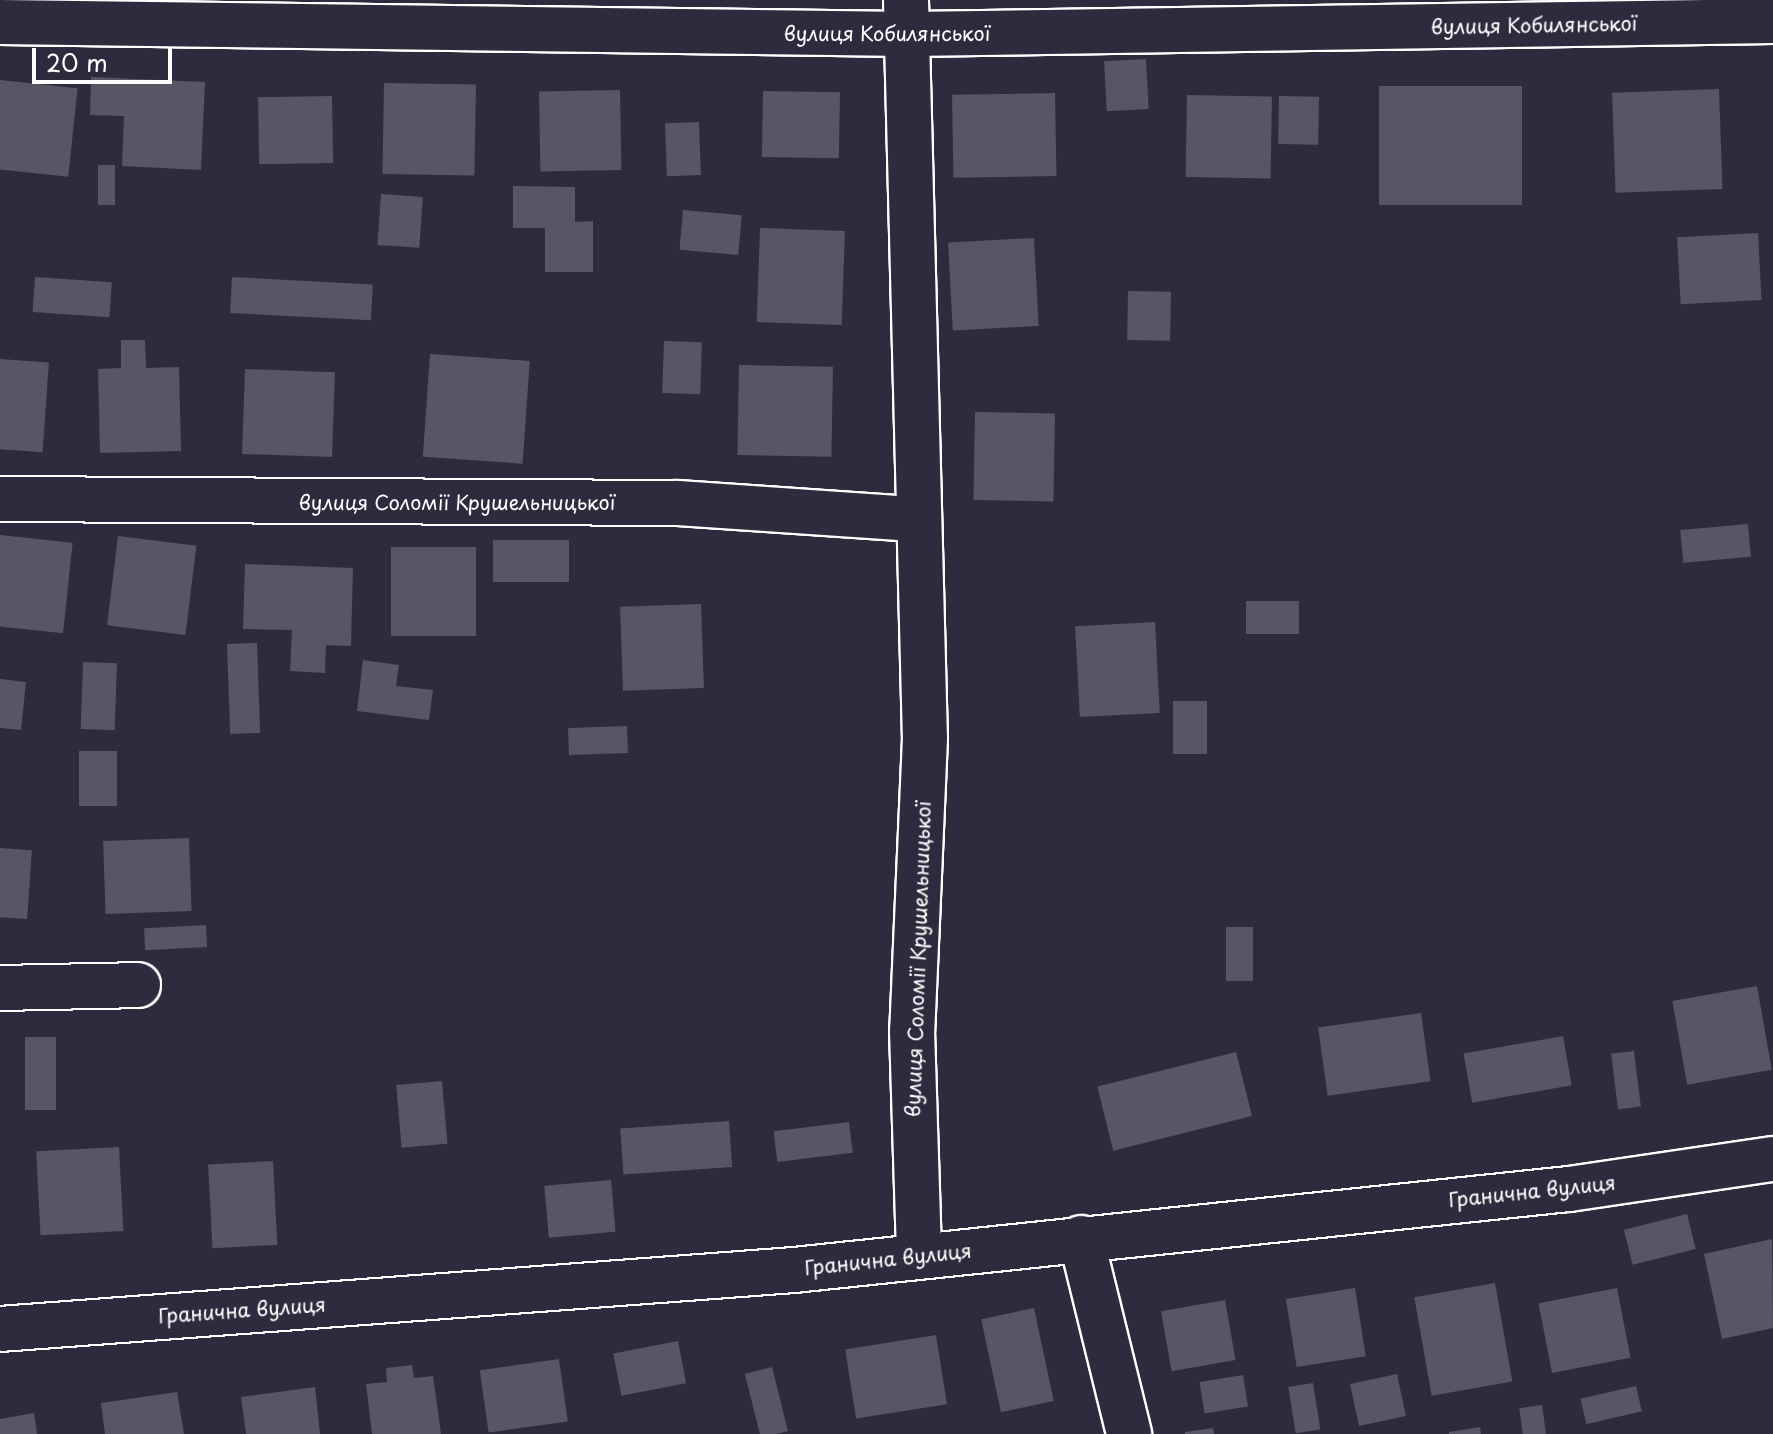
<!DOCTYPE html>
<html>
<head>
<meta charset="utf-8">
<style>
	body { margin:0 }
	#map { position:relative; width:1773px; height:1434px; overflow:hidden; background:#2f2a3d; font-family:"Playpen Sans",sans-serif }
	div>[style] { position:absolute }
	.building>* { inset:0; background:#595564; transform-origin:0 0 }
	.roads { filter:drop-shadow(2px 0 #fff) drop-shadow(-2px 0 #fff) drop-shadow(0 2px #fff) drop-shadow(0 -2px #fff) }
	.minor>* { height:44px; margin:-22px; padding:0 22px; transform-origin:22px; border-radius:22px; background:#2f2a3d }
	span { translate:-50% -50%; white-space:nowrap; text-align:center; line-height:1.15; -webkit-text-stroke:7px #2f2a3d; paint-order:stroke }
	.street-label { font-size:20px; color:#fff }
	.scale { position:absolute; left:32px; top:48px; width:140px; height:36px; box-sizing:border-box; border:4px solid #fff; border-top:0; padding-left:10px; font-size:24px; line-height:28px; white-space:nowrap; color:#fff; -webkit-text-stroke:6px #2f2a3d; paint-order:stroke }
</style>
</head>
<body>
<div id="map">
	<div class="building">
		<div style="left:1146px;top:59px;width:50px;height:42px;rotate:87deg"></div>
		<div style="clip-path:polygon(91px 77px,205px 82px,201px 170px,122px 166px,124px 116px,90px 115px)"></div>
		<div style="left:0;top:80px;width:78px;height:89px;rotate:6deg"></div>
		<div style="left:384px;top:83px;width:92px;height:91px;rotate:1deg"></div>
		<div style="left:1379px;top:86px;width:143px;height:119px"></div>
		<div style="left:1719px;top:89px;width:100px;height:107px;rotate:88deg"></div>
		<div style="left:620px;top:90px;width:80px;height:81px;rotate:89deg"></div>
		<div style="left:763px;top:91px;width:77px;height:66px;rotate:1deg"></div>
		<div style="left:1055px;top:93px;width:83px;height:103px;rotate:89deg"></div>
		<div style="left:1187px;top:95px;width:85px;height:82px;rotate:1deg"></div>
		<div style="left:332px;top:96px;width:67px;height:74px;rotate:89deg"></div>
		<div style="left:1279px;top:96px;width:40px;height:48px;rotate:1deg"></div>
		<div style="left:699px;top:122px;width:53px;height:34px;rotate:88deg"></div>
		<div style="left:98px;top:165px;width:17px;height:40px"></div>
		<div style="clip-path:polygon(513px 186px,575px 187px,575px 222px,593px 221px,593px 272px,545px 272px,545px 228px,513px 228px)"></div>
		<div style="left:381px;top:194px;width:42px;height:51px;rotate:4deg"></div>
		<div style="left:683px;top:210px;width:59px;height:40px;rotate:5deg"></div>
		<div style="left:760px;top:228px;width:85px;height:94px;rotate:2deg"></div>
		<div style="left:1758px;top:233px;width:67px;height:81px;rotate:87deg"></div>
		<div style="left:1034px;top:238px;width:88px;height:86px;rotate:87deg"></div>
		<div style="left:35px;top:277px;width:77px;height:35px;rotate:4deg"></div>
		<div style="left:232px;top:277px;width:141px;height:36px;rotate:3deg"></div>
		<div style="left:1128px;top:291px;width:43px;height:49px;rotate:1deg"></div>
		<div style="clip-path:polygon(121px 340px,145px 340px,146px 368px,179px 367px,181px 451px,100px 453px,98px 369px,121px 368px)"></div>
		<div style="left:664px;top:341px;width:38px;height:52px;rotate:2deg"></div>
		<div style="left:430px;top:354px;width:100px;height:103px;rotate:4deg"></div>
		<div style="left:0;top:359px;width:49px;height:90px;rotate:4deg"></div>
		<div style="left:739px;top:365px;width:94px;height:90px;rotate:1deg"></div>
		<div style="left:245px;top:369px;width:90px;height:85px;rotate:2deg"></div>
		<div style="left:975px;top:412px;width:80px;height:88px;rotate:1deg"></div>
		<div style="left:1748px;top:524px;width:33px;height:68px;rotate:85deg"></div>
		<div style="left:0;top:535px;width:73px;height:91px;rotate:6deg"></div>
		<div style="left:118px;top:536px;width:79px;height:90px;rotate:7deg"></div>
		<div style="left:493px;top:540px;width:76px;height:42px"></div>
		<div style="left:391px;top:547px;width:85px;height:89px"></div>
		<div style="clip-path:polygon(245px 564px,353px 568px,351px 646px,326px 645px,325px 673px,290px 671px,292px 630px,243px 629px)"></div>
		<div style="left:1299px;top:601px;width:33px;height:53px;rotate:90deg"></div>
		<div style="left:701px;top:604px;width:84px;height:81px;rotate:88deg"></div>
		<div style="left:1155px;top:622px;width:91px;height:80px;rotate:87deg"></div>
		<div style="left:257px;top:643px;width:90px;height:30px;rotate:88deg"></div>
		<div style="clip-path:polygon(363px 660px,399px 665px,396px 686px,433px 690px,429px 720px,357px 711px)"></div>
		<div style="left:83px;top:662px;width:34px;height:67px;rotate:2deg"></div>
		<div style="clip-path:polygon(0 679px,26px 682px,21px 730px,0 728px)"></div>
		<div style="left:1173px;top:701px;width:34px;height:53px"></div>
		<div style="left:627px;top:726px;width:27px;height:59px;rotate:88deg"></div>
		<div style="left:117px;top:751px;width:55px;height:38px;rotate:90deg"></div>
		<div style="left:189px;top:838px;width:73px;height:86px;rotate:88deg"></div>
		<div style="left:0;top:848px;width:32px;height:69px;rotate:4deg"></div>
		<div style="left:206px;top:925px;width:22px;height:62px;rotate:87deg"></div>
		<div style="left:1226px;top:927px;width:27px;height:54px"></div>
		<div style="left:1757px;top:986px;width:85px;height:86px;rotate:80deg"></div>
		<div style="left:1421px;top:1013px;width:69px;height:104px;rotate:82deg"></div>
		<div style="left:1563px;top:1036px;width:50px;height:101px;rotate:80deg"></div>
		<div style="left:25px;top:1037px;width:31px;height:73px"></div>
		<div style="left:1634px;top:1051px;width:56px;height:23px;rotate:83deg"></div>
		<div style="left:1236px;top:1052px;width:66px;height:143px;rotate:76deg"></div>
		<div style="left:442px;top:1081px;width:63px;height:46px;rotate:85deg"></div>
		<div style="left:729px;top:1121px;width:46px;height:109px;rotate:86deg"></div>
		<div style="left:849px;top:1122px;width:31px;height:76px;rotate:83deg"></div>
		<div style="left:119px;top:1147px;width:84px;height:83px;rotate:87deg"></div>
		<div style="left:273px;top:1161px;width:84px;height:65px;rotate:87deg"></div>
		<div style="left:611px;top:1180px;width:52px;height:67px;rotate:85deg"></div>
		<div style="left:1687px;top:1214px;width:36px;height:65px;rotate:76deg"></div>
		<div style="clip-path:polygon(1772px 1239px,1773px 1328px,1722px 1339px,1704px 1254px)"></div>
		<div style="left:1495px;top:1283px;width:100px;height:82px;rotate:80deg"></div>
		<div style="left:1355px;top:1288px;width:69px;height:70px;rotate:81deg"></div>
		<div style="left:1617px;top:1288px;width:71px;height:80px;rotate:79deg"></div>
		<div style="left:1225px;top:1300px;width:61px;height:65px;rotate:80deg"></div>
		<div style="left:1034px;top:1308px;width:95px;height:54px;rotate:78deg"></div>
		<div style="left:936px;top:1335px;width:70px;height:92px;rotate:81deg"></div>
		<div style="left:678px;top:1341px;width:43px;height:66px;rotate:79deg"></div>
		<div style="left:559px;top:1359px;width:63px;height:80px;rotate:82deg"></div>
		<div style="clip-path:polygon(412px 1365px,414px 1378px,433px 1376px,441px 1434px,372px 1434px,366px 1384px,387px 1382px,386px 1368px)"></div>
		<div style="left:772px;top:1367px;width:66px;height:28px;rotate:76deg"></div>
		<div style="left:1397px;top:1374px;width:43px;height:48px;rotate:78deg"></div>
		<div style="left:1243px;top:1375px;width:32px;height:44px;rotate:81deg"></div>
		<div style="left:1313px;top:1383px;width:47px;height:25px;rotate:81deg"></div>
		<div style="left:1636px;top:1386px;width:26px;height:57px;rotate:77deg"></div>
		<div style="clip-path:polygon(315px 1387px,320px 1434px,246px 1434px,241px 1397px)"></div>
		<div style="clip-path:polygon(177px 1392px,184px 1434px,105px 1434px,101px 1403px)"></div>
		<div style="left:1542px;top:1405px;width:29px;height:23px;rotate:82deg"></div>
		<div style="clip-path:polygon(34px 1413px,37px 1434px,0 1434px,0 1419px)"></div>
		<div style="clip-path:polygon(1480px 1427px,1481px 1434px,1449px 1434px,1449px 1432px)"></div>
		<div style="clip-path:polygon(1213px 1428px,1214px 1434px,1185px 1434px,1185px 1432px)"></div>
	</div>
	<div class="roads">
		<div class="minor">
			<div style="left:906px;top:0;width:738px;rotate:88.53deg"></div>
			<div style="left:925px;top:738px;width:292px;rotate:92.5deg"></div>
			<div style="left:912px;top:1030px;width:225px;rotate:88.2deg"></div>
			<div style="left:0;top:22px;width:908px;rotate:0.76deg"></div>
			<div style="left:908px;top:34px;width:865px;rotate:-0.86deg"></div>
			<div style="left:0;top:499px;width:678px;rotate:0.34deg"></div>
			<div style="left:678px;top:503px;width:237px;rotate:3.9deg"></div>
			<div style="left:0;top:988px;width:138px;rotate:-1.2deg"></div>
			<div style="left:1081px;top:1238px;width:202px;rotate:76.2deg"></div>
			<div style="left:0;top:1329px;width:796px;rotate:-4.25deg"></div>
			<div style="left:794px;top:1270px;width:779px;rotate:-5.97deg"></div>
			<div style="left:1569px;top:1189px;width:206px;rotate:-8.4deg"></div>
		</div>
	</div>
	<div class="street-label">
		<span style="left:1534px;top:25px;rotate:-1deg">вулиця Кобилянської</span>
		<span style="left:887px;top:33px">вулиця Кобилянської</span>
		<span style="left:457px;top:502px">вулиця Соломії Крушельницької</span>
		<span style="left:918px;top:959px;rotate:-88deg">вулиця Соломії Крушельницької</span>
		<span style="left:1532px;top:1191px;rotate:-6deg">Гранична вулиця</span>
		<span style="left:888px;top:1259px;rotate:-6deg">Гранична вулиця</span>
		<span style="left:242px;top:1310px;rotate:-4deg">Гранична вулиця</span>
	</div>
	<div class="scale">20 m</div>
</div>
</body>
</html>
